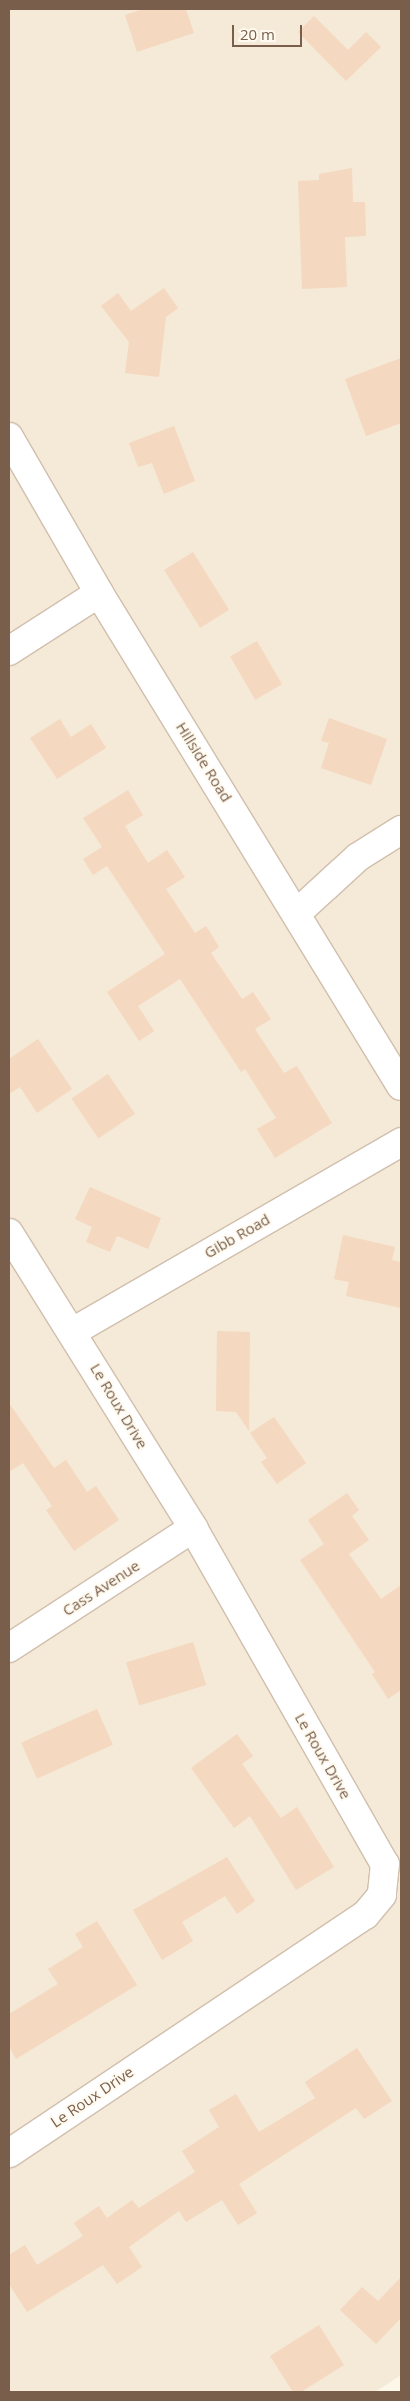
<!DOCTYPE html>
<html>
<head>
<meta charset="utf-8">
<style>
	body { margin:0 }
	#map { position:relative; width:410px; height:2401px; overflow:hidden; background:#fdf7e9; font-family:"Open Sans",sans-serif }
	div>[style] { position:absolute }
	.residential>* { inset:0; background:#f5e9d7 }
	.building>* { inset:0; background:#f4d8bf; transform-origin:0 0 }
	.roads { filter:drop-shadow(1px 0 #d0bfad) drop-shadow(-1px 0 #d0bfad) drop-shadow(0 1px #d0bfad) drop-shadow(0 -1px #d0bfad) }
	.minor>* { height:28px; margin:-14px; padding:0 14px; transform-origin:14px; border-radius:14px; background:#fff }
	span { translate:-50% -50%; white-space:nowrap; text-align:center; line-height:1.15; -webkit-text-stroke:4px #fffaf0; paint-order:stroke }
	.street-label { font-size:15px; color:#795f4b }
	.frame { position:absolute; inset:0; border:10px solid #795f4b; pointer-events:none }
	.scale { position:absolute; left:232px; top:25px; width:70px; height:22px; box-sizing:border-box; border:2px solid #795f4b; border-top:0; padding-left:6px; font-size:15px; line-height:18px; white-space:nowrap; color:#795f4b; -webkit-text-stroke:4px #fffaf0; paint-order:stroke }
</style>
</head>
<body>
<div id="map">
	<div class="residential">
		<div style="clip-path:polygon(9px 9px,401px 9px,401px 2375px,375px 2392px,9px 2392px)"></div>
	</div>
	<div class="building">
		<div style="clip-path:polygon(143px 9px,186px 9px,194px 33px,137px 52px,125px 15px)"></div>
		<div style="clip-path:polygon(314px 16px,348px 50px,366px 32px,381px 47px,346px 81px,298px 32px)"></div>
		<div style="clip-path:polygon(352px 168px,353px 202px,365px 202px,366px 236px,345px 237px,347px 287px,302px 289px,298px 181px,319px 180px,319px 174px)"></div>
		<div style="clip-path:polygon(164px 288px,178px 308px,166px 317px,159px 377px,125px 373px,129px 342px,101px 306px,118px 293px,131px 311px)"></div>
		<div style="clip-path:polygon(401px 358px,401px 423px,366px 436px,345px 379px)"></div>
		<div style="clip-path:polygon(174px 426px,195px 481px,164px 494px,152px 463px,138px 467px,129px 443px)"></div>
		<div style="left:193px;top:552px;width:68px;height:34px;rotate:58deg"></div>
		<div style="left:257px;top:641px;width:50px;height:31px;rotate:60deg"></div>
		<div style="clip-path:polygon(329px 718px,387px 739px,371px 785px,321px 768px,329px 743px,321px 741px)"></div>
		<div style="clip-path:polygon(60px 719px,71px 737px,91px 724px,106px 748px,57px 779px,30px 738px)"></div>
		<div style="clip-path:polygon(128px 790px,143px 815px,125px 826px,148px 863px,167px 850px,185px 877px,166px 889px,195px 933px,206px 926px,219px 947px,211px 953px,242px 999px,253px 992px,271px 1019px,255px 1029px,284px 1073px,297px 1066px,332px 1123px,275px 1158px,257px 1129px,276px 1118px,245px 1069px,241px 1072px,180px 979px,138px 1006px,154px 1031px,139px 1041px,107px 992px,165px 954px,107px 866px,93px 875px,83px 859px,102px 847px,83px 818px)"></div>
		<div style="clip-path:polygon(38px 1039px,72px 1089px,37px 1113px,20px 1087px,9px 1094px,9px 1059px)"></div>
		<div style="left:108px;top:1074px;width:48px;height:44px;rotate:56deg"></div>
		<div style="clip-path:polygon(90px 1187px,161px 1218px,148px 1249px,117px 1236px,110px 1252px,86px 1242px,92px 1227px,75px 1219px)"></div>
		<div style="clip-path:polygon(343px 1235px,395px 1247px,392px 1260px,401px 1262px,401px 1308px,346px 1296px,349px 1282px,334px 1279px)"></div>
		<div style="clip-path:polygon(217px 1331px,250px 1332px,249px 1431px,236px 1412px,216px 1411px)"></div>
		<div style="clip-path:polygon(9px 1403px,54px 1468px,66px 1460px,87px 1492px,96px 1486px,119px 1520px,74px 1551px,46px 1510px,52px 1506px,23px 1463px,9px 1472px)"></div>
		<div style="clip-path:polygon(274px 1417px,306px 1463px,277px 1484px,261px 1462px,267px 1458px,250px 1433px)"></div>
		<div style="clip-path:polygon(347px 1493px,359px 1510px,352px 1516px,369px 1540px,349px 1554px,381px 1599px,401px 1585px,401px 1690px,388px 1699px,372px 1674px,375px 1672px,300px 1560px,324px 1544px,308px 1520px)"></div>
		<div style="left:193px;top:1642px;width:45px;height:70px;rotate:73deg"></div>
		<div style="left:97px;top:1709px;width:39px;height:83px;rotate:66deg"></div>
		<div style="clip-path:polygon(237px 1734px,253px 1756px,242px 1764px,281px 1818px,297px 1807px,334px 1867px,296px 1890px,250px 1816px,234px 1828px,191px 1768px)"></div>
		<div style="clip-path:polygon(227px 1857px,255px 1901px,237px 1914px,225px 1896px,182px 1922px,193px 1941px,162px 1960px,133px 1910px)"></div>
		<div style="clip-path:polygon(97px 1921px,137px 1985px,16px 2059px,9px 2046px,9px 2014px,58px 1984px,48px 1969px,83px 1947px,75px 1934px)"></div>
		<div style="clip-path:polygon(357px 2048px,392px 2101px,364px 2119px,356px 2108px,239px 2184px,257px 2213px,238px 2225px,222px 2200px,186px 2222px,179px 2211px,129px 2247px,142px 2267px,117px 2284px,103px 2265px,27px 2312px,9px 2284px,9px 2255px,25px 2245px,37px 2265px,83px 2236px,74px 2223px,99px 2206px,107px 2218px,132px 2200px,139px 2208px,195px 2172px,182px 2151px,219px 2127px,209px 2110px,236px 2094px,259px 2132px,315px 2098px,305px 2082px)"></div>
		<div style="clip-path:polygon(401px 2277px,401px 2318px,376px 2344px,340px 2310px,362px 2287px,378px 2301px)"></div>
		<div style="clip-path:polygon(319px 2325px,344px 2365px,301px 2392px,293px 2392px,270px 2356px)"></div>
	</div>
	<div class="roads">
		<div class="minor">
			<div style="left:9px;top:437px;width:180px;rotate:60deg"></div>
			<div style="left:99px;top:593px;width:578px;rotate:58.51deg"></div>
			<div style="left:9px;top:651px;width:107px;rotate:-32.8deg"></div>
			<div style="left:298px;top:912px;width:81px;rotate:-42.5deg"></div>
			<div style="left:358px;top:857px;width:51px;rotate:-32.1deg"></div>
			<div style="left:9px;top:1233px;width:348px;rotate:58deg"></div>
			<div style="left:193px;top:1528px;width:387px;rotate:60.3deg"></div>
			<div style="left:385px;top:1864px;width:31px;rotate:96deg"></div>
			<div style="left:382px;top:1895px;width:26px;rotate:130deg"></div>
			<div style="left:365px;top:1915px;width:428px;rotate:146.2deg"></div>
			<div style="left:74px;top:1331px;width:378px;rotate:-30deg"></div>
			<div style="left:9px;top:1648px;width:220px;rotate:-33.1deg"></div>
		</div>
	</div>
	<div class="street-label">
		<span style="left:204px;top:762px;rotate:58deg">Hillside Road</span>
		<span style="left:237px;top:1236px;rotate:-30deg">Gibb Road</span>
		<span style="left:119px;top:1406px;rotate:59deg">Le Roux Drive</span>
		<span style="left:101px;top:1588px;rotate:-33deg">Cass Avenue</span>
		<span style="left:323px;top:1756px;rotate:60deg">Le Roux Drive</span>
		<span style="left:92px;top:2097px;rotate:-34deg">Le Roux Drive</span>
	</div>
	<div class="frame"></div>
	<div class="scale">20 m</div>
</div>
</body>
</html>
